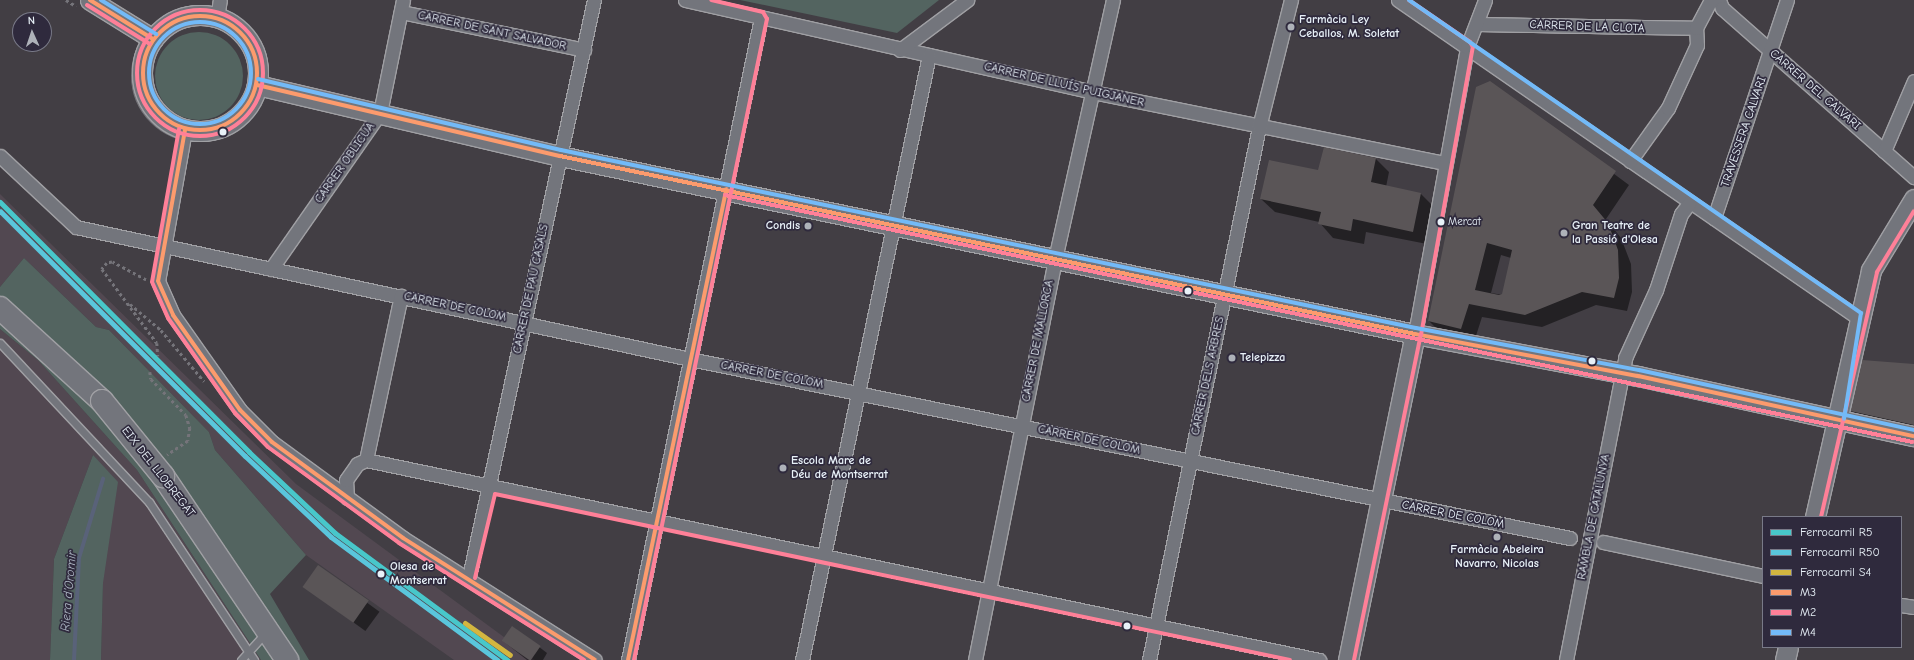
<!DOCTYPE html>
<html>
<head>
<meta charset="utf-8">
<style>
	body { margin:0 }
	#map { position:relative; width:1914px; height:660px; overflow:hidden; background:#423e44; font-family:"Comic Neue",sans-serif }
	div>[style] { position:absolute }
	.built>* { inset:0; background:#524851 }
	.green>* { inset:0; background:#536460 }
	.round { border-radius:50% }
	.shadow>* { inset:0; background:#0007; transform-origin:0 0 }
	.stream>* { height:4px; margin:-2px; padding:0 2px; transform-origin:2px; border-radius:2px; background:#596279 }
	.building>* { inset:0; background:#5a5557; transform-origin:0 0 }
	.path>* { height:2.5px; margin-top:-1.25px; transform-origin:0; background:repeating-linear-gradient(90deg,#75747a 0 3px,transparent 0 6px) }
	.path>.ring { margin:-1.25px; padding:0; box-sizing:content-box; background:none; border:2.5px solid #75747a; border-radius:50% }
	.roads { filter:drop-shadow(1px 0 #a0a0a4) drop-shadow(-1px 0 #a0a0a4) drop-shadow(0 1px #a0a0a4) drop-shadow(0 -1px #a0a0a4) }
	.lane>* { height:7px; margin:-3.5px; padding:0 3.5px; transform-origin:3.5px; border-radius:3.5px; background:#73757c }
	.street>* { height:13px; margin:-6.5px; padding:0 6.5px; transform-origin:6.5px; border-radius:6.5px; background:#73757c }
	.secondary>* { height:19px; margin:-9.5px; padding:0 9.5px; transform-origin:9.5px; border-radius:9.5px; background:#73757c }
	.secondary>.ring { margin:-9.5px; padding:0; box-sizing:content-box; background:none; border:19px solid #73757c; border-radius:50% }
	.highway>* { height:22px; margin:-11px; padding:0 11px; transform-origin:11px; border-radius:11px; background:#73757c }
	.bridges { filter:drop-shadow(1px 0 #a0a0a4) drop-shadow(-1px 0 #a0a0a4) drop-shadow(0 1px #a0a0a4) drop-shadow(0 -1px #a0a0a4) }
	.highway-bridge>* { height:22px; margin:-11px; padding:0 11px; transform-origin:11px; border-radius:11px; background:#73757c }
	.bus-1>* { height:4px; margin:-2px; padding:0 2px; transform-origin:2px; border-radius:2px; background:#fc9b6d }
	.bus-1>.ring { margin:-2px; padding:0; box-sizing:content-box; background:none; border:4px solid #fc9b6d; border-radius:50% }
	.bus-2>* { height:4px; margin:-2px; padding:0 2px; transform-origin:2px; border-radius:2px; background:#ff8098 }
	.bus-2>.ring { margin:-2px; padding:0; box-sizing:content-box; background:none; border:4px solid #ff8098; border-radius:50% }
	.bus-3>* { height:4px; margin:-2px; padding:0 2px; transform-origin:2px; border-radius:2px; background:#73baf8 }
	.bus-3>.ring { margin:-2px; padding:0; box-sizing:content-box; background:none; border:4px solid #73baf8; border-radius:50% }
	.rail-1>* { height:5px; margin:-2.5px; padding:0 2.5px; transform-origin:2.5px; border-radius:2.5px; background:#48c7ca }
	.rail-2>* { height:5px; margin:-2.5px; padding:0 2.5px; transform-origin:2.5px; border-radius:2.5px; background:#5ac6dc }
	.rail-3>* { height:5px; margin:-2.5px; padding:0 2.5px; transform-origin:2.5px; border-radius:2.5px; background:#d3b640 }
	.dots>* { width:11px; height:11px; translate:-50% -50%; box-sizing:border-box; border:2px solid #2f2a3d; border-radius:50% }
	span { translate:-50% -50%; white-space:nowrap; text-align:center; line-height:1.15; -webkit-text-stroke:3.5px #2f2a3d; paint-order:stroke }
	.bus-label { font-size:11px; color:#e8f1f8 }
	.left { translate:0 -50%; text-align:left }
	.poi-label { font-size:12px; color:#e8f1f8; font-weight:700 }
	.right { translate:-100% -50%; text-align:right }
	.street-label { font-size:12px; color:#e8f1f8 }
	.stop-label { font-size:12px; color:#e8f1f8; font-weight:700 }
	.water-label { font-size:13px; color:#b0b9c7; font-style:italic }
	.legend { position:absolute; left:1762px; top:516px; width:140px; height:132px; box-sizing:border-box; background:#2f2a3d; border:1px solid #797a88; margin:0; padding:5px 7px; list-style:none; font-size:12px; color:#e8f1f8 }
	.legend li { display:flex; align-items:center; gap:8px; height:20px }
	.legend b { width:20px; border:1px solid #797a88 }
	.north { position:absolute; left:12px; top:12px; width:40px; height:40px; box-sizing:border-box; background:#2f2a3d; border:1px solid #797a88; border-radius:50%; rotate:357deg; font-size:11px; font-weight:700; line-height:16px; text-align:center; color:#e8f1f8 }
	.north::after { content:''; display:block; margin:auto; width:14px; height:18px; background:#aeb2b9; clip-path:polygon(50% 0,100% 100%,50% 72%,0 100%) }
</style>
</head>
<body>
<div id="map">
	<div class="built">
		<div style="clip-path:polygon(0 194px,296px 484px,535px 660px,454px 660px,306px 555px,215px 450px,209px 432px,109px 330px,96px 327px,24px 258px,0 287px)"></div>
		<div style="clip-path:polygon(0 329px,38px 360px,137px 470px,261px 660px,101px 660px,103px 583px,93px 455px,54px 559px,50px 660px,0 660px)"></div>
	</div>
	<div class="green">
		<div style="clip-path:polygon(740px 0,939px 0,897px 33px)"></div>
		<div class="round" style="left:155px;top:32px;width:88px;height:88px"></div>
		<div style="clip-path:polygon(24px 258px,96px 327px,109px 330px,209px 432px,215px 450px,306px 555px,270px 594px,309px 660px,261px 660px,137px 470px,38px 360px,0 329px,0 287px)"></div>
		<div style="clip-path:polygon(93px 455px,118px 482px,103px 583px,101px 660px,50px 660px,54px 559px)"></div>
	</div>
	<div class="shadow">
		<div style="clip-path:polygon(evenodd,1490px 82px,1629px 185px,1606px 219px,1621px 238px,1631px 264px,1632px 292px,1627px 311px,1596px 305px,1542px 327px,1482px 317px,1474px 342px,1443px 335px,1429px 321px,1490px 82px,1501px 255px,1511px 258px,1503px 295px,1491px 293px,1501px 255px)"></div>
		<div style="clip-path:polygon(1376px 159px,1389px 172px,1386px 187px,1421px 194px,1434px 207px,1427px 244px,1366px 232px,1364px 244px,1333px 238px,1319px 222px,1275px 212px,1261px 199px,1319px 171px)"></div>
		<div style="clip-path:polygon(1914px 365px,1914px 435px,1865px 424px,1851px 411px)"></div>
		<div style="left:318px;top:567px;width:76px;height:24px;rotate:36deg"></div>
		<div style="clip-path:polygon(513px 627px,547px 653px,543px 660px,527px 660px,503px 641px)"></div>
	</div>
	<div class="stream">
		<div style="left:74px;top:660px;width:102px;rotate:-87.2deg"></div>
		<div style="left:79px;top:558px;width:83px;rotate:-73.1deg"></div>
	</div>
	<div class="building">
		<div style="clip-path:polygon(evenodd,1490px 81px,1616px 171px,1593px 205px,1608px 223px,1618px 250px,1619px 278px,1614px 298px,1582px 292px,1525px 315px,1469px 304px,1461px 329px,1428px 321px,1476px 87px,1490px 81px,1487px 243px,1512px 250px,1502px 294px,1499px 295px,1475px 290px,1487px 243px)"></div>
		<div style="clip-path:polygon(1324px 147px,1376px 158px,1371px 182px,1421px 193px,1413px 232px,1353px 219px,1351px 231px,1318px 224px,1321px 212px,1260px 199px,1269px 160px,1318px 170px)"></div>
		<div style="clip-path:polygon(1862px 360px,1914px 364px,1914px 425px,1850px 411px)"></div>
		<div style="left:318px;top:565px;width:62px;height:27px;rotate:35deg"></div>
		<div style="left:512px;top:626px;width:35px;height:18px;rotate:35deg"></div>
	</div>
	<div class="path">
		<div style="left:66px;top:0;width:12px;rotate:31deg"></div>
		<div class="ring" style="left:132px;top:10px;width:129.5px;height:129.5px"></div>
		<div style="left:146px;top:280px;width:38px;rotate:-152deg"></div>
		<div style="left:112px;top:262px;width:5px;rotate:169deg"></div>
		<div style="left:107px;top:263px;width:8px;rotate:130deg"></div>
		<div style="left:102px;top:269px;width:92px;rotate:53.4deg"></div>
		<div style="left:157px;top:343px;width:13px;rotate:86deg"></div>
		<div style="left:130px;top:304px;width:40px;rotate:40deg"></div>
		<div style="left:161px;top:330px;width:67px;rotate:49.9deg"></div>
		<div style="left:150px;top:372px;width:7px;rotate:82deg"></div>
		<div style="left:151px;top:379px;width:50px;rotate:45.8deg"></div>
		<div style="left:186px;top:415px;width:14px;rotate:73deg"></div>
		<div style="left:190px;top:428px;width:13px;rotate:99deg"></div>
		<div style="left:188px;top:441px;width:25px;rotate:146deg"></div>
	</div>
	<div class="roads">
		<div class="lane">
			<div style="left:0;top:343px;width:218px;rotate:46.9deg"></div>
			<div style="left:149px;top:502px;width:190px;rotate:56.4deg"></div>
			<div style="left:241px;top:660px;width:38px;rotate:-48deg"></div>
		</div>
		<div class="street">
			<div style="left:685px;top:0;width:417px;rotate:12.7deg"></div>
			<div style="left:1092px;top:92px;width:360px;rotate:11.4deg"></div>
			<div style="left:1398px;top:0;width:558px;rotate:34.63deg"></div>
			<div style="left:1719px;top:0;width:9px;rotate:69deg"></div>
			<div style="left:1722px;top:8px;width:256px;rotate:41.4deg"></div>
			<div style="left:401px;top:12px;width:187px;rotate:11.7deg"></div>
			<div style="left:217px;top:18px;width:18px;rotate:-81deg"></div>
			<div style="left:1477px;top:24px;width:219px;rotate:1deg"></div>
			<div style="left:900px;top:50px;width:84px;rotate:-36.7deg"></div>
			<div style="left:185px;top:130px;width:153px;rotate:100.1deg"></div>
			<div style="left:158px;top:281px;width:37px;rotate:66deg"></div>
			<div style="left:173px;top:315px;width:116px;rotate:54.8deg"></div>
			<div style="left:240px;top:410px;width:45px;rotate:45deg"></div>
			<div style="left:272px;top:442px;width:162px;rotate:36.2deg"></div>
			<div style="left:403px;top:538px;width:227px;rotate:32.4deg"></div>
			<div style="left:1884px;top:151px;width:76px;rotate:-66.8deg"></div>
			<div style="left:0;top:156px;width:104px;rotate:43.1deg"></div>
			<div style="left:76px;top:227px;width:628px;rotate:12.13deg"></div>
			<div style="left:690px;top:359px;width:898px;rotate:11.5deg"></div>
			<div style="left:1630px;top:161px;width:65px;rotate:-54.4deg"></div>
			<div style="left:1668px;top:108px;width:69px;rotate:-65.3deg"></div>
			<div style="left:1697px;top:45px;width:17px;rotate:-93deg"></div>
			<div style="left:1696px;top:28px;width:32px;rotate:-62deg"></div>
			<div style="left:1714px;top:218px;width:230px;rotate:-71.5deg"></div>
			<div style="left:271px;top:269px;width:190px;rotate:-55.1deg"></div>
			<div style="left:380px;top:113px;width:115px;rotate:-78.5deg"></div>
			<div style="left:1415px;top:334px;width:292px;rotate:-79.7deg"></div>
			<div style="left:1467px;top:47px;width:50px;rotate:-69deg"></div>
			<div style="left:366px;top:460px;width:168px;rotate:-78deg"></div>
			<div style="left:347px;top:498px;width:18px;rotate:-93deg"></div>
			<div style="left:346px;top:480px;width:19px;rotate:-55deg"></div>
			<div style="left:357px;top:464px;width:10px;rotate:-24deg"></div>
			<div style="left:366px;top:460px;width:974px;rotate:11.85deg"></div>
			<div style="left:1603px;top:542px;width:164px;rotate:12deg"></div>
			<div style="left:469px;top:577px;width:590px;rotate:-77.78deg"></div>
			<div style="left:1901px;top:605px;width:13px;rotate:9deg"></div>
			<div style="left:628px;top:660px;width:656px;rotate:-78.3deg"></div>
			<div style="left:802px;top:660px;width:618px;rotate:-78.14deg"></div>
			<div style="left:975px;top:660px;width:409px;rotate:-78.7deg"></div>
			<div style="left:1055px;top:259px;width:265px;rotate:-77.4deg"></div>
			<div style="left:1149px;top:660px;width:544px;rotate:-78.34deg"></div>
			<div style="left:1259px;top:127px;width:131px;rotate:-75.9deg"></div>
			<div style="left:1566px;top:660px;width:308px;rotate:-78.9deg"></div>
			<div style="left:1625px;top:358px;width:75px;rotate:-65.5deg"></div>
			<div style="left:1656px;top:290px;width:80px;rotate:-71.8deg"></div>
			<div style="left:1681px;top:214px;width:15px;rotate:-53deg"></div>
		</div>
		<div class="secondary">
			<div style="left:90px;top:0;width:74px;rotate:31.8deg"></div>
			<div class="ring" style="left:142px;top:15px;width:97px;height:97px"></div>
			<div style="left:257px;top:85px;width:311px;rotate:13.2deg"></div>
			<div style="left:560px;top:156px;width:873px;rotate:11.76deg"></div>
			<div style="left:1415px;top:334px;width:227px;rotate:10.7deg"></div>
			<div style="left:1638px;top:376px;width:282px;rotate:12.3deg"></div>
			<div style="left:1815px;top:517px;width:253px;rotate:-77.2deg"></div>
			<div style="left:1871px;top:270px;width:83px;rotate:-58.8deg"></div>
			<div style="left:1348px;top:660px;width:333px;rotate:-78.4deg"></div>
			<div style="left:1785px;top:660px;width:13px;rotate:-77deg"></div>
		</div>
		<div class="highway">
			<div style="left:0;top:308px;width:138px;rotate:42.4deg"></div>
			<div style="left:163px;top:476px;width:222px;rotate:56deg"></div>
		</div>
	</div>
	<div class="bridges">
		<div class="highway-bridge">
			<div style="left:102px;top:401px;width:97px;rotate:50.9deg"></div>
		</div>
	</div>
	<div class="bus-1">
		<div style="left:90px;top:0;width:74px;rotate:31.8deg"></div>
		<div class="ring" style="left:143px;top:16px;width:110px;height:110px"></div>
		<div style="left:257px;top:85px;width:311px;rotate:13.2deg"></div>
		<div style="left:560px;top:156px;width:873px;rotate:11.76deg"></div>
		<div style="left:1415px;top:334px;width:227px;rotate:10.7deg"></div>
		<div style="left:1638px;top:376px;width:282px;rotate:12.3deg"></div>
		<div style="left:185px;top:130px;width:153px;rotate:100.1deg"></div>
		<div style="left:158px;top:281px;width:37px;rotate:66deg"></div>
		<div style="left:173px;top:315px;width:116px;rotate:54.8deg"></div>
		<div style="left:240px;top:410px;width:45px;rotate:45deg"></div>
		<div style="left:272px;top:442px;width:162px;rotate:36.2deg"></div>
		<div style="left:403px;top:538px;width:227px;rotate:32.4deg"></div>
		<div style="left:628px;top:660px;width:481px;rotate:-78.2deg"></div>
	</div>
	<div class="bus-2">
		<div style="left:87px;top:5px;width:74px;rotate:31.8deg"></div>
		<div class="ring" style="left:137px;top:10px;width:122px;height:122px"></div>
		<div style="left:179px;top:129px;width:155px;rotate:100deg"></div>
		<div style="left:152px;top:282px;width:39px;rotate:66deg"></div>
		<div style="left:168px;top:318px;width:116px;rotate:54.8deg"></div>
		<div style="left:235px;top:413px;width:47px;rotate:45.9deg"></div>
		<div style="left:268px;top:447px;width:162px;rotate:36.2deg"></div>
		<div style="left:399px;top:543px;width:219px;rotate:32.3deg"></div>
		<div style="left:725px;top:195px;width:1213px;rotate:11.75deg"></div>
		<div style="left:1821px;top:517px;width:251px;rotate:-77.1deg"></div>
		<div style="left:1877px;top:272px;width:71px;rotate:-58.8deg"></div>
		<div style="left:475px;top:578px;width:86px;rotate:-76.6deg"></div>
		<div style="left:495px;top:494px;width:812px;rotate:11.79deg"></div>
		<div style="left:634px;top:660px;width:655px;rotate:-78.28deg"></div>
		<div style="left:767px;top:19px;width:8px;rotate:-120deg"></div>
		<div style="left:763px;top:12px;width:53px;rotate:-167deg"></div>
		<div style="left:1354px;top:660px;width:332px;rotate:-78.4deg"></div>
		<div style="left:1421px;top:335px;width:293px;rotate:-79.8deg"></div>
		<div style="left:1473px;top:47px;width:6px;rotate:-121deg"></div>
		<div style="left:1470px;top:42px;width:74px;rotate:-145.5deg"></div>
	</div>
	<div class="bus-3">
		<div style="left:101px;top:0;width:65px;rotate:31.7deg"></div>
		<div style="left:1409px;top:0;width:550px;rotate:34.7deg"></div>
		<div style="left:1861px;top:313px;width:107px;rotate:99.1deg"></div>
		<div class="ring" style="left:149px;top:22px;width:98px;height:98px"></div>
		<div style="left:258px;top:79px;width:311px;rotate:13.2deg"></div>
		<div style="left:561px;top:150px;width:873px;rotate:11.76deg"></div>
		<div style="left:1416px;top:328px;width:227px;rotate:10.7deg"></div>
		<div style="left:1639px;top:370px;width:281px;rotate:12.3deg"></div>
	</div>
	<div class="rail-1">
		<div style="left:0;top:202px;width:353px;rotate:45.1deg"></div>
		<div style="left:249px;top:452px;width:118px;rotate:43.3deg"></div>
		<div style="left:335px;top:533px;width:214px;rotate:36.4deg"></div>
	</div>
	<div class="rail-2">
		<div style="left:0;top:211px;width:346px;rotate:45deg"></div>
		<div style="left:245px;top:456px;width:118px;rotate:43.3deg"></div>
		<div style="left:331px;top:537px;width:207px;rotate:36.5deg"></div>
	</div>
	<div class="rail-3">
		<div style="left:465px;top:623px;width:55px;rotate:35.4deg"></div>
	</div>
	<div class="dots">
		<div style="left:1291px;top:27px;background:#aeb2b9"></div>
		<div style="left:223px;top:132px;background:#e8f1f8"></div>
		<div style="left:1441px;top:222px;background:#e8f1f8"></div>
		<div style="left:808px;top:226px;background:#aeb2b9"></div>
		<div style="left:1564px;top:233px;background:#aeb2b9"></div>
		<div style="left:1188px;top:291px;background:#e8f1f8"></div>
		<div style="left:1232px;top:358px;background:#aeb2b9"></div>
		<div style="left:1592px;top:361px;background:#e8f1f8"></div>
		<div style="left:783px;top:468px;background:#aeb2b9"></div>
		<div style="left:1497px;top:537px;background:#aeb2b9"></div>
		<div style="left:381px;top:574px;background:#e8f1f8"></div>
		<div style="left:1127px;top:626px;background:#e8f1f8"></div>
	</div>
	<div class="bus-label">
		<span class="left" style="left:1448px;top:222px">Mercat</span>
	</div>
	<div class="poi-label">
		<span class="left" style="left:1299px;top:27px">Farmàcia Ley<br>Ceballos, M. Soletat</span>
		<span class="right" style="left:800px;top:226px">Condis</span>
		<span class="left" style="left:1572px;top:233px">Gran Teatre de<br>la Passió d'Olesa</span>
		<span class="left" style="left:1240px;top:358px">Telepizza</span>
		<span class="left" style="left:791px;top:468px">Escola Mare de<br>Déu de Montserrat</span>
		<span style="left:1497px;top:557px">Farmàcia Abeleira<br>Navarro, Nicolas</span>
	</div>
	<div class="street-label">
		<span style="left:1587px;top:27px;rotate:2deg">CARRER DE LA CLOTA</span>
		<span style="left:492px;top:31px;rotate:12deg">CARRER DE SANT SALVADOR</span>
		<span style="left:1064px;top:85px;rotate:13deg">CARRER DE LLUÍS PUIGJANER</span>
		<span style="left:1815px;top:90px;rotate:41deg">CARRER DEL CALVARI</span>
		<span style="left:1744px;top:132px;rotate:-71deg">TRAVESSERA CALVARI</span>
		<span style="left:345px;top:163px;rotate:-55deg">CARRER OBLICUA</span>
		<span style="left:531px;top:289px;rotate:-78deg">CARRER DE PAU CASALS</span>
		<span style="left:455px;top:307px;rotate:12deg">CARRER DE COLOM</span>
		<span style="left:1038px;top:341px;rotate:-79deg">CARRER DE MALLORCA</span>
		<span style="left:772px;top:375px;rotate:11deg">CARRER DE COLOM</span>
		<span style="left:1208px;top:376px;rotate:-78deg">CARRER DELS ARBRES</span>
		<span style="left:1089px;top:440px;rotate:12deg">CARRER DE COLOM</span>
		<span style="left:158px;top:472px;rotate:52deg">EIX DEL LLOBREGAT</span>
		<span style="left:1453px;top:515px;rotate:11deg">CARRER DE COLOM</span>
		<span style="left:1594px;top:517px;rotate:-79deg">RAMBLA DE CATALUNYA</span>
	</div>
	<div class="stop-label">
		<span class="left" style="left:390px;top:574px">Olesa de<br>Montserrat</span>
	</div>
	<div class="water-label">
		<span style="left:69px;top:591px;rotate:-85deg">Riera d'Oromir</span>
	</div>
	<ul class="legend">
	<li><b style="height:5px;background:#48c7ca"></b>Ferrocarril R5</li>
	<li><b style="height:5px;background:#5ac6dc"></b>Ferrocarril R50</li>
	<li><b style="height:5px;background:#d3b640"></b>Ferrocarril S4</li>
	<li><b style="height:5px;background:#fc9b6d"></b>M3</li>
	<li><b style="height:5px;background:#ff8098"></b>M2</li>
	<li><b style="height:5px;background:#73baf8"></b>M4</li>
	</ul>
	<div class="north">N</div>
</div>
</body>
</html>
